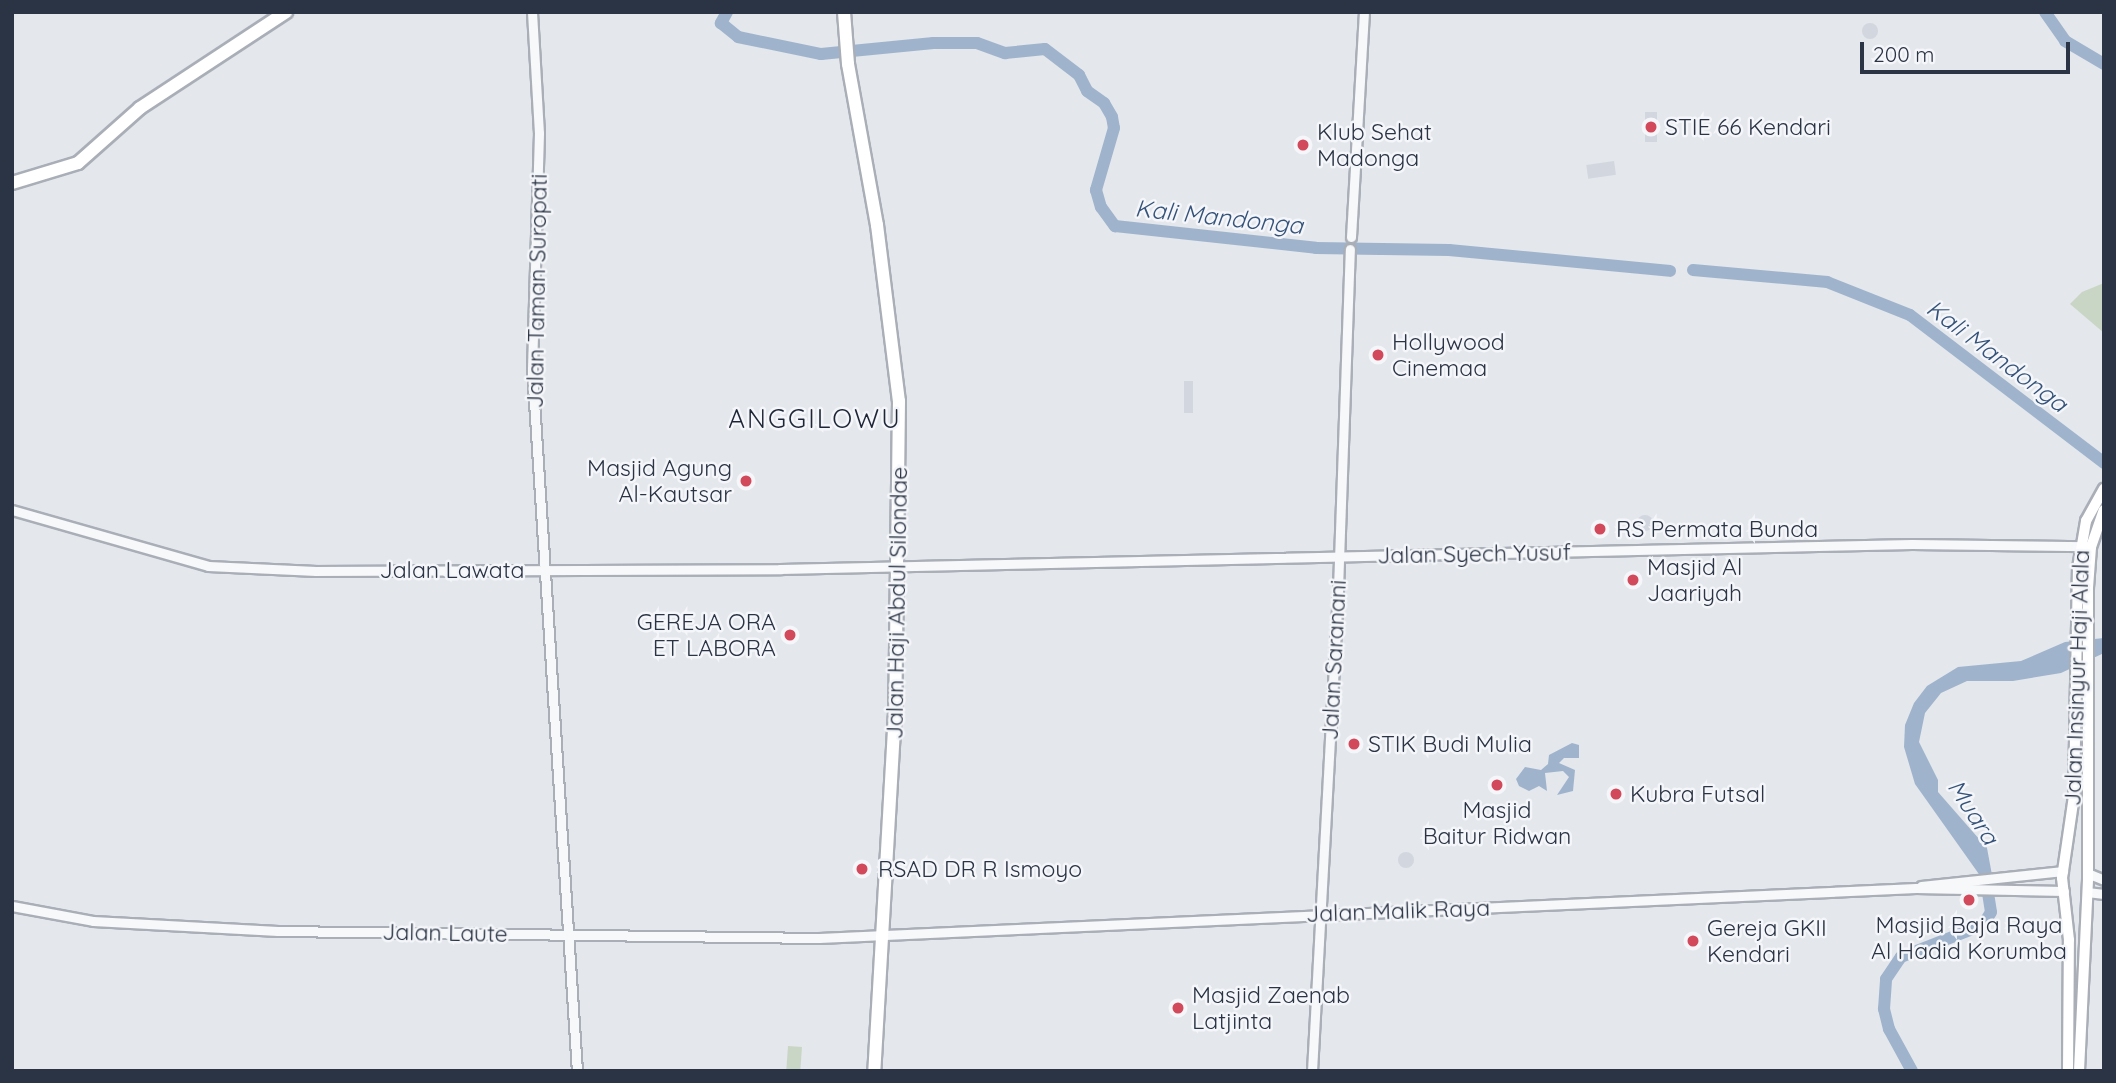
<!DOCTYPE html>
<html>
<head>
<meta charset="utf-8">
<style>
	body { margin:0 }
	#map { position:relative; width:2116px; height:1083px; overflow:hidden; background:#e4e7ec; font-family:Quicksand,sans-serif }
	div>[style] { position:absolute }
	.built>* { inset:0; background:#d2d6de; transform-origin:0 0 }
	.round { border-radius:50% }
	.green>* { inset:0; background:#c9d6c5; transform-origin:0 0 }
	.water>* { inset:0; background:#9fb4cc }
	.river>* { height:12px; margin:-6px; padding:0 6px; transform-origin:6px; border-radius:6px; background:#9fb4cc }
	.roads { filter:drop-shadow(2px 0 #a9aeb7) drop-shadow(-2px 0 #a9aeb7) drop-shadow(0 2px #a9aeb7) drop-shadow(0 -2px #a9aeb7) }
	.minor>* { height:9px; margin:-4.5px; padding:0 4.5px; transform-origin:4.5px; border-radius:4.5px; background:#f7f8fa }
	.major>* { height:10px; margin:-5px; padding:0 5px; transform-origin:5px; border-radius:5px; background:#fff }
	.highway>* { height:12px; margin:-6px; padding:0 6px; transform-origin:6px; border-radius:6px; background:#fff }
	.dots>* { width:19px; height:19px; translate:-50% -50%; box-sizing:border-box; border:4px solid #f4f6f9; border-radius:50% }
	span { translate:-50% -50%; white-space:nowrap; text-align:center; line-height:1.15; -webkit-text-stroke:5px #f4f6f9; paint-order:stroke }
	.poi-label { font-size:23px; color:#2b3445 }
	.left { translate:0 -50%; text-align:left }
	.right { translate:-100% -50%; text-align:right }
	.street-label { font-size:23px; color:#2b3445 }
	.water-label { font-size:24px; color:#34527a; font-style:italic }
	.quarter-label { font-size:26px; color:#1d2536; letter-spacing:2px }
	.frame { position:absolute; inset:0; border:14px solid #2b3445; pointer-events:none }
	.scale { position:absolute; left:1860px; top:42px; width:210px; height:32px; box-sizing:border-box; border:4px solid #2b3445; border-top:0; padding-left:9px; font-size:21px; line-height:24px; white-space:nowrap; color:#2b3445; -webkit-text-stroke:5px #f4f6f9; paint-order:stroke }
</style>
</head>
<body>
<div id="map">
	<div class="built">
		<div class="round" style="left:1862px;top:23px;width:16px;height:16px"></div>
		<div style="left:1645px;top:112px;width:12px;height:30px"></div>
		<div style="left:1614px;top:161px;width:14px;height:28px;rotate:82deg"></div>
		<div style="left:1184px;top:381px;width:9px;height:32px"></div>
		<div class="round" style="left:1637px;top:515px;width:16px;height:16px"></div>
		<div class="round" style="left:1592px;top:521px;width:16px;height:16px"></div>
		<div class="round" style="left:1398px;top:852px;width:16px;height:16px"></div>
	</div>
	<div class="green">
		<div style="clip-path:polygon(2104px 283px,2104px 333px,2070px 304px,2082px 292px)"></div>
		<div style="left:788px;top:1046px;width:14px;height:25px;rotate:4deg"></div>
	</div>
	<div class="water">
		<div style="clip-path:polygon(2104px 638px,2104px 653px,2061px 673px,2013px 681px,1967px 681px,1941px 693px,1925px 713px,1919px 742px,1938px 780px,1938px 792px,1987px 848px,1992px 875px,1981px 877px,1915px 784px,1904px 747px,1905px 725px,1914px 703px,1927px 686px,1958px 667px,2021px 661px,2065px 642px)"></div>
		<div style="clip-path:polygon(1572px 743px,1579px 745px,1579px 758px,1564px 758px,1559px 763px,1575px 770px,1573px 791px,1557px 795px,1569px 777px,1563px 771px,1545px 773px,1547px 791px,1539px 786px,1529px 791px,1519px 786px,1516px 779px,1525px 767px,1541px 770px,1548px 764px,1549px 755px)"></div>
	</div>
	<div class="river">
		<div style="left:727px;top:12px;width:13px;rotate:119deg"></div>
		<div style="left:721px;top:23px;width:22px;rotate:39deg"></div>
		<div style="left:738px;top:37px;width:85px;rotate:11.6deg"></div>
		<div style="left:821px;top:54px;width:113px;rotate:-5.6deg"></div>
		<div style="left:933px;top:43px;width:44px"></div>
		<div style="left:977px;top:43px;width:30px;rotate:20deg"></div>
		<div style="left:1005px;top:53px;width:40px;rotate:-5.7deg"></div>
		<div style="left:1045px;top:49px;width:43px;rotate:37.4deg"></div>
		<div style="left:1079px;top:75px;width:18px;rotate:63deg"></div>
		<div style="left:1087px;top:91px;width:21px;rotate:35deg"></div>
		<div style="left:1104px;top:103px;width:16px;rotate:60deg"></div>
		<div style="left:1112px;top:117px;width:11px;rotate:80deg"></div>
		<div style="left:1114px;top:128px;width:65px;rotate:106.2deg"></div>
		<div style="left:1096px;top:190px;width:18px;rotate:74deg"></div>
		<div style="left:1101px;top:207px;width:24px;rotate:54deg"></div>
		<div style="left:1115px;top:226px;width:202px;rotate:6.2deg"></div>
		<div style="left:1316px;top:248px;width:133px;rotate:0.9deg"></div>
		<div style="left:1449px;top:250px;width:222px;rotate:5.4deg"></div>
		<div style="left:2045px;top:12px;width:35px;rotate:55deg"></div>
		<div style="left:2065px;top:41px;width:45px;rotate:30.5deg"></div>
		<div style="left:1693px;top:270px;width:135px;rotate:5.1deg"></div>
		<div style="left:1827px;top:282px;width:89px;rotate:21.7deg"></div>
		<div style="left:1910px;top:315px;width:244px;rotate:37.3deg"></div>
		<div style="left:1912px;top:1071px;width:48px;rotate:-118.7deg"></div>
		<div style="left:1889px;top:1029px;width:21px;rotate:-104deg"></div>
		<div style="left:1884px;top:1009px;width:30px;rotate:-86deg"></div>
		<div style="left:1886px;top:979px;width:27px;rotate:-56deg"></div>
		<div style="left:1901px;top:957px;width:88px;rotate:-21.3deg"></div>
		<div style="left:1983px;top:925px;width:15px;rotate:-58deg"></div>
		<div style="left:1991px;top:912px;width:32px;rotate:-99deg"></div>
	</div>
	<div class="roads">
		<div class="minor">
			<div style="left:532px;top:12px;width:121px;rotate:86.7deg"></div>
			<div style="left:539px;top:133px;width:237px;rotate:91.7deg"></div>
			<div style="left:532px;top:370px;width:702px;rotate:86.33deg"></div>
			<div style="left:1351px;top:237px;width:225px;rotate:-86.7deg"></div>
			<div style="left:12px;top:510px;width:204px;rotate:15.9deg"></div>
			<div style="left:208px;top:566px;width:108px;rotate:2.7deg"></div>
			<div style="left:316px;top:571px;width:464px;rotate:-0.2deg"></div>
			<div style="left:780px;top:569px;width:1132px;rotate:-1.27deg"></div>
			<div style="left:1912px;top:544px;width:176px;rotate:0.7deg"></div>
			<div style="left:2087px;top:873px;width:18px;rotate:22deg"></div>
			<div style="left:1921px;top:886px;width:143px;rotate:-6deg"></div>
			<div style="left:2087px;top:892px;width:17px;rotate:7deg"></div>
			<div style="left:12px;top:906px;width:82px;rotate:10.5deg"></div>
			<div style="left:93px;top:921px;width:185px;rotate:3.1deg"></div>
			<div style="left:278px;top:931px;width:541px;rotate:0.74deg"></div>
			<div style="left:819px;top:938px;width:1098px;rotate:-2.61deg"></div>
			<div style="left:1916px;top:888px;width:148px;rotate:1.2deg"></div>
			<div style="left:1312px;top:1071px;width:483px;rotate:-86.9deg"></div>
			<div style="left:1338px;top:589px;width:340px;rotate:-88deg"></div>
		</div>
		<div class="major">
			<div style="left:2068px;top:1071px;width:131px;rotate:-89.6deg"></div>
			<div style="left:2069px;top:940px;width:62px;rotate:-96.4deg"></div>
			<div style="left:2062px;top:878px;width:83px;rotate:-81.7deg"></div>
			<div style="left:2074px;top:796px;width:228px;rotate:-89deg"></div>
			<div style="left:2078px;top:568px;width:48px;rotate:-80.3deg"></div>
			<div style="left:2086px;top:521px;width:37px;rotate:-61deg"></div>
			<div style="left:2079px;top:1071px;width:192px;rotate:-87.3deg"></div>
			<div style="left:2088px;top:879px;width:291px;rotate:-90deg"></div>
			<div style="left:2088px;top:588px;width:41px;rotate:-85.8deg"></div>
			<div style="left:2091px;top:547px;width:39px;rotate:-71deg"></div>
		</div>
		<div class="highway">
			<div style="left:844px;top:12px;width:52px;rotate:85.6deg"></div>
			<div style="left:848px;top:64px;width:164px;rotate:79.8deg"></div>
			<div style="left:877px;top:225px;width:177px;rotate:82.9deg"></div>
			<div style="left:899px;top:401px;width:311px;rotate:90.7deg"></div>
			<div style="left:895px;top:712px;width:360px;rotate:93.3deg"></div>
			<div style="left:12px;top:183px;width:69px;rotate:-16.9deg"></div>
			<div style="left:78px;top:163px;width:83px;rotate:-41.6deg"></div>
			<div style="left:140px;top:108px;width:175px;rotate:-33.3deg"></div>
		</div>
	</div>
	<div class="dots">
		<div style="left:1651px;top:127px;background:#d1495b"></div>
		<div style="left:1303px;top:145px;background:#d1495b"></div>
		<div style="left:1378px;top:355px;background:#d1495b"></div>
		<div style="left:746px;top:481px;background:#d1495b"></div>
		<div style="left:1600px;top:529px;background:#d1495b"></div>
		<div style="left:1633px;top:580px;background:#d1495b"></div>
		<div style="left:790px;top:635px;background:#d1495b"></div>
		<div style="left:1354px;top:744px;background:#d1495b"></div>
		<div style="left:1497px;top:785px;background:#d1495b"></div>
		<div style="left:1616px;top:794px;background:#d1495b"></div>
		<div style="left:862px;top:869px;background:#d1495b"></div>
		<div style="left:1969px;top:900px;background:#d1495b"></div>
		<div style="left:1693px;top:941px;background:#d1495b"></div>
		<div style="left:1178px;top:1008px;background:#d1495b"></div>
	</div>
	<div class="poi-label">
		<span class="left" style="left:1665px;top:127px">STIE 66 Kendari</span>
		<span class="left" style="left:1317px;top:145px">Klub Sehat<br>Madonga</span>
		<span class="left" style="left:1392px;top:355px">Hollywood<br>Cinemaa</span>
		<span class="right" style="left:732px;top:481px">Masjid Agung<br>Al-Kautsar</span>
		<span class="left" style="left:1616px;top:529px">RS Permata Bunda</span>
		<span class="left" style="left:1647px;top:580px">Masjid Al<br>Jaariyah</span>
		<span class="right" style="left:776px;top:635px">GEREJA ORA<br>ET LABORA</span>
		<span class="left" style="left:1368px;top:744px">STIK Budi Mulia</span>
		<span class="left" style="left:1630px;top:794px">Kubra Futsal</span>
		<span style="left:1497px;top:823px">Masjid<br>Baitur Ridwan</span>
		<span class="left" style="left:878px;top:869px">RSAD DR R Ismoyo</span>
		<span style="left:1969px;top:938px">Masjid Baja Raya<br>Al Hadid Korumba</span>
		<span class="left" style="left:1707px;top:941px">Gereja GKII<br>Kendari</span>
		<span class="left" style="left:1192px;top:1008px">Masjid Zaenab<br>Latjinta</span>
	</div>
	<div class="street-label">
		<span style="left:537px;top:291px;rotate:-89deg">Jalan Taman Suropati</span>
		<span style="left:1474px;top:554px;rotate:-1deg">Jalan Syech Yusuf</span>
		<span style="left:452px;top:570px">Jalan Lawata</span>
		<span style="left:897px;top:603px;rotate:-89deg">Jalan Haji Abdul Silondae</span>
		<span style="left:1334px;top:660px;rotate:-87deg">Jalan Saranani</span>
		<span style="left:2077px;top:678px;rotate:-88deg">Jalan Insinyur Haji Alala</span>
		<span style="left:1398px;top:911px;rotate:-2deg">Jalan Malik Raya</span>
		<span style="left:445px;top:933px;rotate:1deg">Jalan Laute</span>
	</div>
	<div class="water-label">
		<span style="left:1219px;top:217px;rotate:6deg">Kali Mandonga</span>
		<span style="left:1997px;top:356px;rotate:37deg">Kali Mandonga</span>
		<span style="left:1973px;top:812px;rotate:57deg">Muara</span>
	</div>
	<div class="quarter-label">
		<span style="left:815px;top:419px">ANGGILOWU</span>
	</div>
	<div class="frame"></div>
	<div class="scale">200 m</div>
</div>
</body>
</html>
